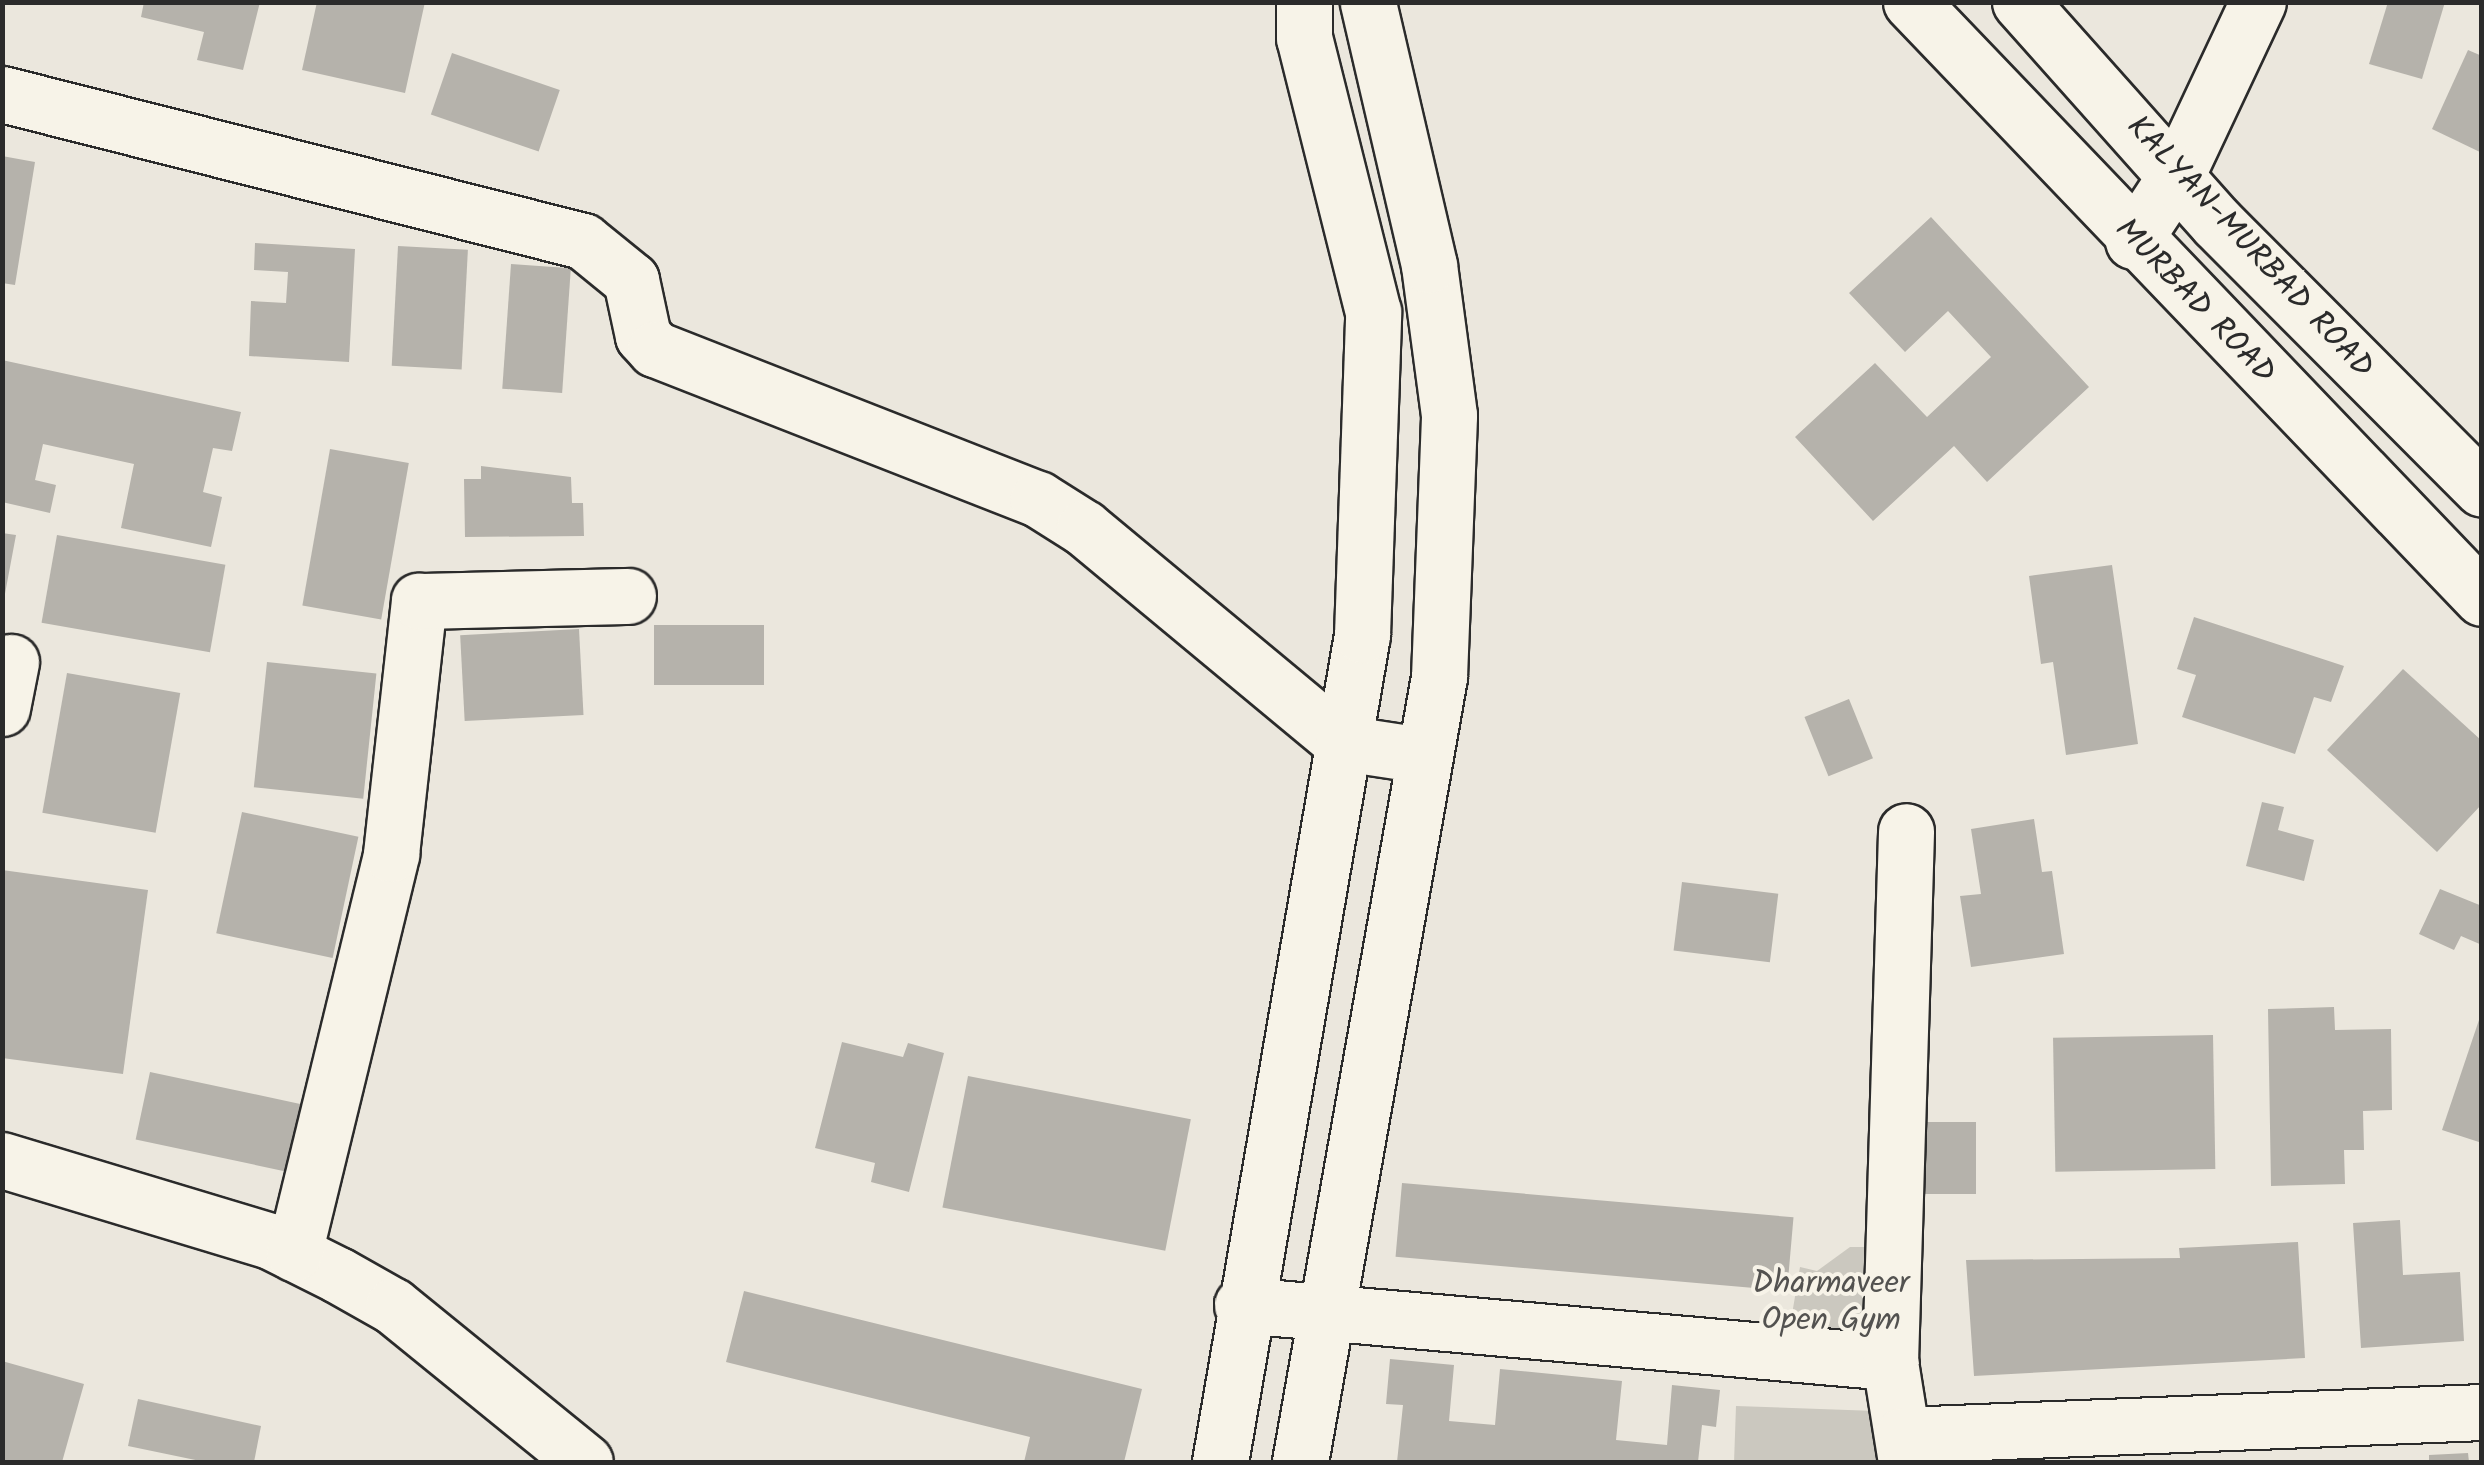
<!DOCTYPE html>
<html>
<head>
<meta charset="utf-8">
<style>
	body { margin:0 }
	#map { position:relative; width:2484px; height:1465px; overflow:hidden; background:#ebe7dd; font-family:Kalam,sans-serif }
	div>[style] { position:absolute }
	.green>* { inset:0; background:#cbc8bf; transform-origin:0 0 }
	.building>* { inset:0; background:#b5b2ab; transform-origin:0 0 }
	.roads { filter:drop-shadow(2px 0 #2b2b2b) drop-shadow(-2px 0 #2b2b2b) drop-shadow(0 2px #2b2b2b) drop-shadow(0 -2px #2b2b2b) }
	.minor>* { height:55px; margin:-27.5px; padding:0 27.5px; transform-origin:27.5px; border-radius:27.5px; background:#f7f3e8 }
	.secondary>* { height:55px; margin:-27.5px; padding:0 27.5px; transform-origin:27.5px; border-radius:27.5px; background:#f7f3e8 }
	.trunk>* { height:55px; margin:-27.5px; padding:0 27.5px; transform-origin:27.5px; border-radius:27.5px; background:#f7f3e8 }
	span { translate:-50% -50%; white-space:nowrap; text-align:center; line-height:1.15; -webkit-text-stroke:8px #f7f3e8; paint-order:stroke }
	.street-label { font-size:32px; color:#2b2b2b }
	.park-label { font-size:32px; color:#535250 }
	.frame { position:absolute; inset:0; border:5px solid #2b2b2b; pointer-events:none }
</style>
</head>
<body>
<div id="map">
	<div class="green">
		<div style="clip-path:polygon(1850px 1247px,1864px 1247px,1865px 1332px,1787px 1344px,1800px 1267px,1817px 1271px)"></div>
		<div style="left:1736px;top:1406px;width:147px;height:56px;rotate:2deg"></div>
	</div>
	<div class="building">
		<div style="clip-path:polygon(144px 2px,260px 2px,243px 70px,197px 60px,204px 32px,141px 17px)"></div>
		<div style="clip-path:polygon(317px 2px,425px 2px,405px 93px,302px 70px)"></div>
		<div style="clip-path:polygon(2388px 2px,2445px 2px,2422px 79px,2369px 64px)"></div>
		<div style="clip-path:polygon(2468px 50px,2482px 56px,2482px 153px,2432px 129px)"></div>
		<div style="left:452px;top:53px;width:114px;height:65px;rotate:19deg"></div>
		<div style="clip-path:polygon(2px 156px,35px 162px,15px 285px,2px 283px)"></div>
		<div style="clip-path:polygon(1931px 217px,2089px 387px,1987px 482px,1954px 446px,1873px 521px,1795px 437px,1875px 363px,1927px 417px,1991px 357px,1948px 311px,1905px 352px,1849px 293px)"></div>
		<div style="clip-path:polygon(255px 243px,355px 249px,349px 362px,249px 356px,251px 301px,286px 303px,288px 272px,254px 270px)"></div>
		<div style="left:398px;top:246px;width:70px;height:120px;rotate:3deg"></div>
		<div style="left:511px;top:264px;width:60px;height:125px;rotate:4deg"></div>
		<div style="clip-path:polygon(2px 360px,241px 412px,232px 451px,213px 448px,203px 492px,222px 497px,211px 547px,121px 528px,134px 464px,43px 444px,35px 480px,56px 485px,50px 513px,2px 502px)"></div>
		<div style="left:330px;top:449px;width:80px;height:159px;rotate:10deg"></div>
		<div style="clip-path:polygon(481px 466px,571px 477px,572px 503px,583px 503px,584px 536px,465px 537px,464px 479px,481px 479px)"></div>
		<div style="clip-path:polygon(2px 533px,16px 535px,4px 599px,2px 599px)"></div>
		<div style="left:57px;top:535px;width:171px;height:89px;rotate:10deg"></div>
		<div style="clip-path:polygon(2112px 565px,2138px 744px,2066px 755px,2053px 662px,2041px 664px,2029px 576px)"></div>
		<div style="clip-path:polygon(2194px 617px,2344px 666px,2331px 702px,2314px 697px,2295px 754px,2182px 717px,2196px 675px,2177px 669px)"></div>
		<div style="left:764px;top:625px;width:60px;height:110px;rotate:90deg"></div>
		<div style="left:579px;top:629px;width:86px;height:119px;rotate:87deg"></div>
		<div style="left:267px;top:662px;width:110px;height:126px;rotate:6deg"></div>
		<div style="clip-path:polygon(2403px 669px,2482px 741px,2482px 804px,2437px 852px,2327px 750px)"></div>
		<div style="left:67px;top:673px;width:115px;height:142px;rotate:10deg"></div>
		<div style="left:1849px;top:699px;width:64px;height:48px;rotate:68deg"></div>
		<div style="clip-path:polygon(2262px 802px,2284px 807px,2278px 830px,2314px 840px,2304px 881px,2246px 866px)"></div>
		<div style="left:242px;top:812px;width:119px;height:124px;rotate:12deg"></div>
		<div style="clip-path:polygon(2034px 819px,2042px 872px,2052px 871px,2064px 954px,1971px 967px,1960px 896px,1981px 894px,1971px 829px)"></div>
		<div style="clip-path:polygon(2px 870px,148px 890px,123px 1074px,2px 1058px)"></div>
		<div style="left:1682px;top:882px;width:97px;height:69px;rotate:7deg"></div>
		<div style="clip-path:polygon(2440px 889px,2482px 906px,2482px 945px,2461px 936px,2454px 950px,2419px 934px)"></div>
		<div style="clip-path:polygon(2334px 1007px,2335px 1030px,2391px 1029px,2392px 1110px,2363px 1111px,2364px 1150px,2344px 1150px,2345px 1184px,2271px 1186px,2268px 1009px)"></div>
		<div style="clip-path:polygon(2481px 1014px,2482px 1014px,2482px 1143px,2442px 1130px)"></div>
		<div style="left:2213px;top:1035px;width:134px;height:160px;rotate:89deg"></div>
		<div style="clip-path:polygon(842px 1042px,903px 1057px,908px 1043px,944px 1053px,909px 1192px,871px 1182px,875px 1163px,815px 1148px)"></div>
		<div style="left:150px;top:1072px;width:169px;height:69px;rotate:12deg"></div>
		<div style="left:968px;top:1076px;width:227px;height:134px;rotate:11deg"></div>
		<div style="left:1976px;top:1122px;width:72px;height:60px;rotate:90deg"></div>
		<div style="left:1402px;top:1183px;width:393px;height:74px;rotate:5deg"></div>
		<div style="clip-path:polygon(2400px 1220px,2403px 1275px,2460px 1272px,2464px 1341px,2361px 1348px,2353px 1223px)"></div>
		<div style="clip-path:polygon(2298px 1242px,2305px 1358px,1974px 1376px,1966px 1260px,2180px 1258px,2179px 1248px)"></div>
		<div style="clip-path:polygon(744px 1291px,1142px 1389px,1124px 1462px,1024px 1462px,1030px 1437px,726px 1362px)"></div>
		<div style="clip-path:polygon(1390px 1359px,1454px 1365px,1449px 1421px,1495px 1425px,1500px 1369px,1622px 1381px,1616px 1440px,1667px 1445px,1672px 1385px,1720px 1390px,1716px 1427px,1702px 1425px,1698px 1462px,1397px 1462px,1403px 1405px,1386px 1404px)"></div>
		<div style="clip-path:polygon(2px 1361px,84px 1384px,62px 1462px,2px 1462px)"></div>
		<div style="clip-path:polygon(138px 1399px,261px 1426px,254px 1462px,205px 1462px,128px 1446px)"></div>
		<div style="clip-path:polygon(2468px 1453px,2469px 1462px,2429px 1462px,2429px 1455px)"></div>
	</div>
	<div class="roads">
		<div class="minor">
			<div style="left:2px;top:94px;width:599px;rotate:14.2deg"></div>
			<div style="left:583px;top:241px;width:62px;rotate:39.1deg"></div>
			<div style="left:631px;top:280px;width:57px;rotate:77.9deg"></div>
			<div style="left:643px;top:336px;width:18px;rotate:47deg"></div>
			<div style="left:655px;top:349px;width:411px;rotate:21.4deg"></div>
			<div style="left:1038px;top:499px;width:54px;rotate:32.2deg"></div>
			<div style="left:1084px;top:528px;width:337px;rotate:39.7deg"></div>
			<div style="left:1343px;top:743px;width:80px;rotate:8.6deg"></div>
			<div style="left:2133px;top:241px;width:80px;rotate:-56.7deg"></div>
			<div style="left:2177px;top:174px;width:190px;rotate:-64.8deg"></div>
			<div style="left:2px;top:708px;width:47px;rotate:-78.9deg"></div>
			<div style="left:2px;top:1160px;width:280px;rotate:16.8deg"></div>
			<div style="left:270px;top:1241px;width:76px;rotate:26.6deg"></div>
			<div style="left:338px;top:1275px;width:63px;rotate:29.4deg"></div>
			<div style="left:393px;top:1306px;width:247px;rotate:39.1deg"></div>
			<div style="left:294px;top:1253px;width:411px;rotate:-76.3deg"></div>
			<div style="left:391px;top:854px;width:255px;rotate:-83.7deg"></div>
			<div style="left:419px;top:601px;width:209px;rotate:-1.4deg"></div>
			<div style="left:1242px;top:1305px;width:651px;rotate:5.03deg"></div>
			<div style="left:1890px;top:1362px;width:101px;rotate:80.9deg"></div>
			<div style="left:1890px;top:1362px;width:531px;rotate:-88.27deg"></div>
			<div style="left:1903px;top:1435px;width:579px;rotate:-2.27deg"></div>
		</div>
		<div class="secondary">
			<div style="left:1220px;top:1462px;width:839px;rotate:-80.26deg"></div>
			<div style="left:1362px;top:635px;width:323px;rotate:-88deg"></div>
			<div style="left:1373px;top:312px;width:283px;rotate:-104.1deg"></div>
			<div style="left:1304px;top:38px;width:36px;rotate:-90deg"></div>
			<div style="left:1300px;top:1462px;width:797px;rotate:-79.96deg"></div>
			<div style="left:1439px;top:677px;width:262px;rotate:-87.8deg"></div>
			<div style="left:1449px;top:415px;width:151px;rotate:-97.6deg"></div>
			<div style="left:1429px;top:265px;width:270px;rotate:-103.1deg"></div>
		</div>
		<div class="trunk">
			<div style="left:1911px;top:2px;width:825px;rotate:46.23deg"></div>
			<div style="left:2020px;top:2px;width:296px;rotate:48.3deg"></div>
			<div style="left:2217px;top:223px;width:375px;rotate:45.1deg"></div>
		</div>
	</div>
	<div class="street-label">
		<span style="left:2249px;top:248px;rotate:47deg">KALYAN-MURBAD ROAD</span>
		<span style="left:2194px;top:302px;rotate:46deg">MURBAD ROAD</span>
	</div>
	<div class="park-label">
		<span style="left:1831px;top:1303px">Dharmaveer<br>Open Gym</span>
	</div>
	<div class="frame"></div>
</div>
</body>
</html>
